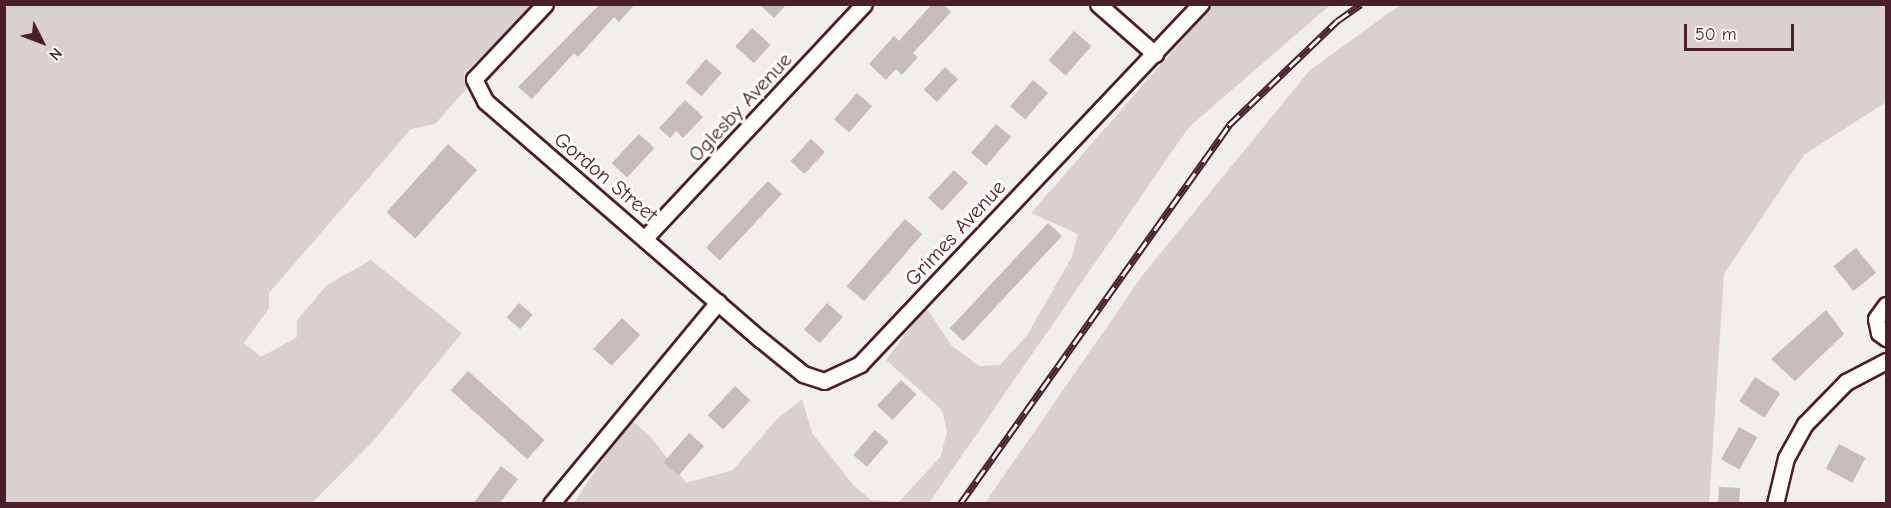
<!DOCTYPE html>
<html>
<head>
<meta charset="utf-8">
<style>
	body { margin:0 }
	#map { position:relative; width:1891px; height:508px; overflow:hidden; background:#f2efeb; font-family:"Comic Neue",sans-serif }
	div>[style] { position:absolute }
	.green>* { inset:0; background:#d9d0cf }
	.building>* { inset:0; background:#c8bbbb; transform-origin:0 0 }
	.roads { filter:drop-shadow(2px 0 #4a1f2b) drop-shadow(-2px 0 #4a1f2b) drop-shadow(0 2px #4a1f2b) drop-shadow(0 -2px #4a1f2b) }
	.street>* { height:15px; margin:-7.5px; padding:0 7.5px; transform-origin:7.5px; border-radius:7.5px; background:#fdfcf7 }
	.rail>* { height:7px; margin-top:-3.5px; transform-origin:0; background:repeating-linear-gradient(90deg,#fdfcf7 0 14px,#4a1f2b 0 28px); box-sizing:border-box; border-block:2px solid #4a1f2b }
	span { translate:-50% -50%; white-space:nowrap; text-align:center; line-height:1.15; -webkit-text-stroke:6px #fdfcf7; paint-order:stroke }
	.street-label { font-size:21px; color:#4a1f2b }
	.frame { position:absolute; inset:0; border:6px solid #4a1f2b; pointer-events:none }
	.north { position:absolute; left:12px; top:12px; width:60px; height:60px; -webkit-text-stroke:4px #fdfcf7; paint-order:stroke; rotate:132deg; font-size:16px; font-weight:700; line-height:24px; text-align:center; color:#4a1f2b }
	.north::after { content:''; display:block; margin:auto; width:21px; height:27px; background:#4a1f2b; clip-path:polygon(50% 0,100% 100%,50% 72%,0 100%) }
	.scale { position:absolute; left:1684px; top:24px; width:110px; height:27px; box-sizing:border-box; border:3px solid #4a1f2b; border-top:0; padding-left:8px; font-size:18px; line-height:21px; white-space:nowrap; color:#4a1f2b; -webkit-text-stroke:4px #fdfcf7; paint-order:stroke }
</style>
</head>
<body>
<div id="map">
	<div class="green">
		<div style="clip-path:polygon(4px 5px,533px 5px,464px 74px,469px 86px,435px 124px,411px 129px,269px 293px,269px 308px,244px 343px,261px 357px,297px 337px,297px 320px,327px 285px,371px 260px,462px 333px,375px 439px,312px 503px,5px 503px)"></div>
		<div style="clip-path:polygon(1213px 5px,1330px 5px,1189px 127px,929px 503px,573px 504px,630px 419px,651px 437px,686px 483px,733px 470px,777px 419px,802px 399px,812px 433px,854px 486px,871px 500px,899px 502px,941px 456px,947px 431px,942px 410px,886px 360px,926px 307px,951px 345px,979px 366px,1000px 365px,1027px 335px,1072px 257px,1078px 234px,1031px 213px)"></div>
		<div style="clip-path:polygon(1400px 5px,1886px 5px,1886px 102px,1804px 155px,1724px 274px,1709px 503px,985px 503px,1142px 276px,1310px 70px)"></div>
	</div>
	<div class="building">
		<div style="clip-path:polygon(600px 4px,635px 4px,619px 22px,614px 17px,578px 57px,574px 53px,532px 99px,518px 87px)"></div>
		<div style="clip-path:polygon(759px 4px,787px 4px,774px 18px)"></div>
		<div style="clip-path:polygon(932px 4px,943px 4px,951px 12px,913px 53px,918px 57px,902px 75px,896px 69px,886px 80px,869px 64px,894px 36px,899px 41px)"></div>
		<div style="left:752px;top:28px;width:25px;height:25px;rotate:42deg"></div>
		<div style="left:1074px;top:31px;width:23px;height:39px;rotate:41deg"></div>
		<div style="left:706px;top:59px;width:21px;height:31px;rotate:41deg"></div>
		<div style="left:945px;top:67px;width:18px;height:31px;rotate:43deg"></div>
		<div style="left:1033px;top:80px;width:20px;height:35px;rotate:41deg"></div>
		<div style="left:857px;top:93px;width:20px;height:35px;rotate:41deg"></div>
		<div style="clip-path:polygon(685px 100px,703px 117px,683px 138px,676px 131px,670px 138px,659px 128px)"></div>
		<div style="left:996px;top:124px;width:20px;height:38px;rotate:41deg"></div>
		<div style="left:639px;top:134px;width:21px;height:40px;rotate:43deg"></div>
		<div style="left:811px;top:139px;width:19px;height:30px;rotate:43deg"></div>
		<div style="left:448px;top:144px;width:39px;height:92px;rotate:42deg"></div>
		<div style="left:954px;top:170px;width:19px;height:38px;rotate:43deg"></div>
		<div style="left:768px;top:181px;width:19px;height:91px;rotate:43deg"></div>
		<div style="left:905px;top:219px;width:23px;height:89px;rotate:41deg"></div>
		<div style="left:1048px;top:223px;width:19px;height:144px;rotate:43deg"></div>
		<div style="left:1856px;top:248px;width:32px;height:29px;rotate:51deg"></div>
		<div style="left:519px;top:303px;width:18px;height:19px;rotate:41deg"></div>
		<div style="left:827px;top:303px;width:21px;height:35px;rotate:41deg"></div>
		<div style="clip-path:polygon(1826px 310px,1844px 334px,1795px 381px,1771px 359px)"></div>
		<div style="left:622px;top:318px;width:25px;height:42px;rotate:43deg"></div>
		<div style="left:468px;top:371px;width:103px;height:26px;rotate:42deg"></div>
		<div style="left:1755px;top:377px;width:30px;height:29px;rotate:33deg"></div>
		<div style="left:901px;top:380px;width:21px;height:35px;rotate:43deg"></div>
		<div style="left:735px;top:386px;width:21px;height:40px;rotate:43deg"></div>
		<div style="left:1739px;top:427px;width:21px;height:37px;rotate:29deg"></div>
		<div style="left:875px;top:430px;width:18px;height:33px;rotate:41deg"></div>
		<div style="left:689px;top:433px;width:20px;height:39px;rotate:41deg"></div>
		<div style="left:1839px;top:444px;width:30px;height:28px;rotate:28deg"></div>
		<div style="clip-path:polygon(501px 466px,518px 479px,499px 504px,473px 504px)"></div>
		<div style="left:1719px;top:487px;width:21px;height:17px;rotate:3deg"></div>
	</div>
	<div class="roads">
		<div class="street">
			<div style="left:545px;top:4px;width:103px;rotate:133.4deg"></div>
			<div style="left:474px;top:79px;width:25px;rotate:63deg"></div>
			<div style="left:485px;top:101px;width:364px;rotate:40.9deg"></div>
			<div style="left:760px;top:339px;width:55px;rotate:39.1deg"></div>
			<div style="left:803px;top:374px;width:22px;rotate:18deg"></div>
			<div style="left:824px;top:381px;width:40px;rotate:-25deg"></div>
			<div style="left:860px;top:364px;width:496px;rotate:-46.6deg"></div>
			<div style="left:1098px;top:4px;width:76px;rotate:41.3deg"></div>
			<div style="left:645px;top:238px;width:320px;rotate:-46.9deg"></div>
			<div style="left:1886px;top:305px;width:17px;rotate:126deg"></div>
			<div style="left:1876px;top:319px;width:14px;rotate:78deg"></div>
			<div style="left:1879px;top:333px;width:9px;rotate:36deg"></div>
			<div style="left:551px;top:504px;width:262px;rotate:-50.4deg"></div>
			<div style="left:1775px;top:504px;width:47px;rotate:-76.6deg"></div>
			<div style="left:1786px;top:458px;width:39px;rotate:-61deg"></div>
			<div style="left:1805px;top:424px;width:59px;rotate:-45.7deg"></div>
			<div style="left:1846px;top:382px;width:45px;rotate:-27.7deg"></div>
		</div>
	</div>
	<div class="rail">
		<div style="left:960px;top:504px;width:465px;rotate:-54.6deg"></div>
		<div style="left:1229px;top:125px;width:150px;rotate:-43.9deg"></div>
		<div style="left:1337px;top:21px;width:29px;rotate:-35deg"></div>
	</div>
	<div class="street-label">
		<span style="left:740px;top:107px;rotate:-47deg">Oglesby Avenue</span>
		<span style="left:606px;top:177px;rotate:40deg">Gordon Street</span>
		<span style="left:955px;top:233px;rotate:-47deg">Grimes Avenue</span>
	</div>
	<div class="frame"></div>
	<div class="north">N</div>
	<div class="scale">50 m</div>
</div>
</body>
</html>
